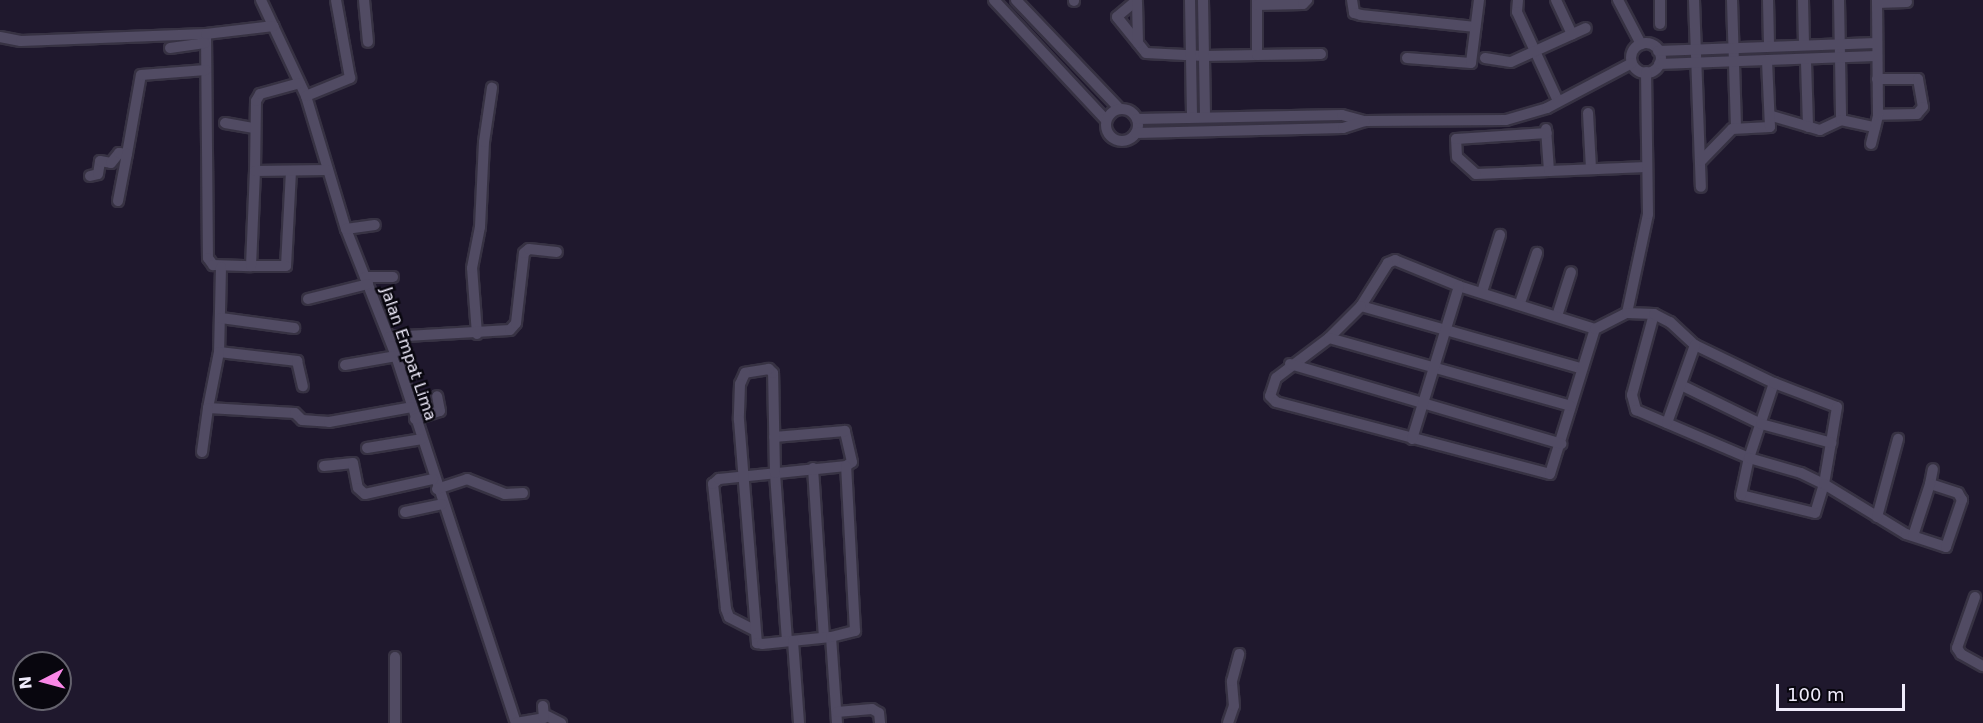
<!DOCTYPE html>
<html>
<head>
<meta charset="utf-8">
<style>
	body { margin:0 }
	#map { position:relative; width:1983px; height:723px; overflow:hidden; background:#1f182d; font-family:"DejaVu Sans",sans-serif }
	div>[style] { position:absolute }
	.roads { filter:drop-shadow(2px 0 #373243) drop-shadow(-2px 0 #373243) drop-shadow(0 2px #373243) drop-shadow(0 -2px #373243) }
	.street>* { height:10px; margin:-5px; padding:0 5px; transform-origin:5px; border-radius:5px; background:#514b63 }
	.street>.ring { margin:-5px; padding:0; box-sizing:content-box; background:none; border:10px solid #514b63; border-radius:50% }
	span { translate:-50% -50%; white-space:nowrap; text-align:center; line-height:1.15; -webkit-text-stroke:5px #08060e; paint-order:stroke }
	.street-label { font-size:16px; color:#efebfb }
	.north { position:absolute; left:12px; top:651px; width:60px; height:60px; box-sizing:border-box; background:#08060e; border:2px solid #64626d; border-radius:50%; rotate:264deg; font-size:16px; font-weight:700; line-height:24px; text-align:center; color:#efebfb }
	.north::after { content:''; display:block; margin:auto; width:21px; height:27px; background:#fa87e7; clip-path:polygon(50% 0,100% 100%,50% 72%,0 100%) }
	.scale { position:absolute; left:1776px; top:684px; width:129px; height:27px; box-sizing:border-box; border:3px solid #efebfb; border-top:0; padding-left:8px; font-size:18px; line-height:21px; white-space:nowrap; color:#efebfb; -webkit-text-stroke:4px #08060e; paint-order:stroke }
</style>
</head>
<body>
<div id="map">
	<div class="roads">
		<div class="street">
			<div style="left:261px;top:0;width:106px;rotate:64.9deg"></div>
			<div style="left:306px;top:96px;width:139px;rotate:73.3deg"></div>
			<div style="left:346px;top:229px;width:136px;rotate:68.5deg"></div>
			<div style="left:396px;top:356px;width:386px;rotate:71.9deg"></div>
			<div style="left:364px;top:0;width:42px;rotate:84.6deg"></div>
			<div style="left:994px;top:0;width:164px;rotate:47deg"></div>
			<div style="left:1016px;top:0;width:149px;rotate:46.4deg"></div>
			<div style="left:1137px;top:0;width:26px;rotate:140deg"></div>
			<div style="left:1117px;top:17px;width:46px;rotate:51.1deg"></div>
			<div style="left:1146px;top:53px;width:58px;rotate:3deg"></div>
			<div style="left:1204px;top:56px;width:53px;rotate:-1.1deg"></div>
			<div style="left:1257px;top:55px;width:55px;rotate:-90deg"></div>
			<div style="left:1190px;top:0;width:117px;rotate:89deg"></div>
			<div style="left:1203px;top:0;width:117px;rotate:89deg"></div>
			<div style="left:1352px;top:0;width:13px;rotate:81deg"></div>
			<div style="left:1354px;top:13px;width:7px;rotate:16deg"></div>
			<div style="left:1361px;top:15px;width:115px;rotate:6deg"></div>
			<div style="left:1518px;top:0;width:12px;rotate:95deg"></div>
			<div style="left:1517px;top:12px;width:98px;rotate:65.3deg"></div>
			<div style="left:1556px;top:0;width:38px;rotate:65deg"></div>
			<div style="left:1618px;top:0;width:50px;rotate:62.4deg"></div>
			<div style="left:1660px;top:0;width:24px;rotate:90deg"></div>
			<div style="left:1694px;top:0;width:187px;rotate:87.9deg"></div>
			<div style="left:1732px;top:0;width:128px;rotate:88.2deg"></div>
			<div style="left:1768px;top:0;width:45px;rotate:88.7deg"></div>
			<div style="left:1803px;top:0;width:44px;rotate:88.7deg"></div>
			<div style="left:1839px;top:0;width:120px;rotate:89deg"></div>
			<div style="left:1074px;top:1px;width:1px;rotate:-90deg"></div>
			<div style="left:1137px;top:2px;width:41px;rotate:88.6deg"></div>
			<div style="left:1877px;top:3px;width:30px;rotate:-2deg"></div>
			<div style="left:1257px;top:5px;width:46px;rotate:-1.2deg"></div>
			<div style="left:1303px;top:4px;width:6px;rotate:-45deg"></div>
			<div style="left:206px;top:34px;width:224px;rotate:89.5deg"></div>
			<div style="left:208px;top:258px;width:9px;rotate:54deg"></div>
			<div style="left:213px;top:265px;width:38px;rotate:2deg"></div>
			<div style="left:0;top:37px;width:21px;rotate:11deg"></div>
			<div style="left:21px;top:41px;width:185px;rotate:-2.2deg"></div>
			<div style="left:206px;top:34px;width:68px;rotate:-6.7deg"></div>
			<div class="ring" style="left:1631px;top:43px;width:20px;height:20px"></div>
			<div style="left:170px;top:48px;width:35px;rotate:-8deg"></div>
			<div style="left:1658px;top:51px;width:218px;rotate:-2.1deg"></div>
			<div style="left:1257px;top:55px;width:64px;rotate:-0.9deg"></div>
			<div style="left:1407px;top:58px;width:64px;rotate:4.5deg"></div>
			<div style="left:1471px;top:63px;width:64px;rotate:-82.8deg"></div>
			<div style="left:1485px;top:58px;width:26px;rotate:9deg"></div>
			<div style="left:1511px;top:62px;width:82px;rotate:-24.4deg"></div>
			<div style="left:1806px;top:62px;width:65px;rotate:88.2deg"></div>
			<div style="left:1659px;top:64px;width:217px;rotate:-2.1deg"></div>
			<div style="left:1877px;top:79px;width:41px"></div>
			<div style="left:1918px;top:79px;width:28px;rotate:80deg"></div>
			<div style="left:1923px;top:107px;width:9px;rotate:131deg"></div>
			<div style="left:1917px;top:114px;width:39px;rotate:179deg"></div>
			<div style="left:306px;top:96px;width:48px;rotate:-22.2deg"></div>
			<div style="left:350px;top:78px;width:79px;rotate:-100.2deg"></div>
			<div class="ring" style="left:1106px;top:109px;width:22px;height:22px"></div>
			<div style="left:1588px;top:113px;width:56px;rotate:86.9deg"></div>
			<div style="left:1772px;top:116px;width:50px;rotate:16.3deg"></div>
			<div style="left:1820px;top:130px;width:23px;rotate:-25deg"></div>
			<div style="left:1841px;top:120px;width:35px;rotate:12deg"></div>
			<div style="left:1137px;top:119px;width:205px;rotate:-1.1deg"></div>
			<div style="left:1342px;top:115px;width:24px;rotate:15deg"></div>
			<div style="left:1365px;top:121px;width:141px;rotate:-0.4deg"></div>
			<div style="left:1506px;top:120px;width:43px;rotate:-16.3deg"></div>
			<div style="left:1547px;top:108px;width:96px;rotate:-27.9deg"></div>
			<div style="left:225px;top:123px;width:28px;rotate:10deg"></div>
			<div style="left:1546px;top:129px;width:42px;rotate:85.9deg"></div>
			<div style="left:1549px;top:171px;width:73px;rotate:177.6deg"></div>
			<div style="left:1476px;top:174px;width:25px;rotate:-138deg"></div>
			<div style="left:1457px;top:157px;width:18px;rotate:-93deg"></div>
			<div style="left:1456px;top:139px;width:91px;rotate:-3.8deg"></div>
			<div style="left:1136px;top:133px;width:207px;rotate:-1.4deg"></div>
			<div style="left:1343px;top:128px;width:23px;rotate:-18deg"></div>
			<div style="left:1871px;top:144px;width:30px;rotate:-76deg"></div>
			<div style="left:1878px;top:115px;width:115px;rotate:-90.5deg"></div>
			<div style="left:1701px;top:161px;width:45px;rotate:-45.9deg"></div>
			<div style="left:1732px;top:129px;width:38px;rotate:-3deg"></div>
			<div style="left:1770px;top:127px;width:66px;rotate:-92.6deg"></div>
			<div style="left:255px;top:171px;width:70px;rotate:-89.2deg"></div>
			<div style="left:256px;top:101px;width:8px;rotate:-60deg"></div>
			<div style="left:260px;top:94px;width:41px;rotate:-15.4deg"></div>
			<div style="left:291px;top:171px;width:95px;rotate:93deg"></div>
			<div style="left:286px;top:266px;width:35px;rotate:180deg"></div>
			<div style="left:251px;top:266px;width:95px;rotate:-87.6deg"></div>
			<div style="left:255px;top:171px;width:73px;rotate:-0.8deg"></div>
			<div style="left:1549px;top:171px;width:98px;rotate:-2.3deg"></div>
			<div style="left:90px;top:176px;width:8px;rotate:-14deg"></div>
			<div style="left:98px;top:174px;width:13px;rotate:-81deg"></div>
			<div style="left:100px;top:161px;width:11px;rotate:10deg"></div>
			<div style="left:111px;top:163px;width:13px;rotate:-51deg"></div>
			<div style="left:119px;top:153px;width:8px;rotate:7deg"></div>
			<div style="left:127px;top:154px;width:80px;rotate:-80deg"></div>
			<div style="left:141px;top:75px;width:65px;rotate:-4.4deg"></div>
			<div style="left:118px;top:201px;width:48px;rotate:-79.2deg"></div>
			<div style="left:346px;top:229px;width:29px;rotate:-8deg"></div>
			<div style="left:221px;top:267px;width:85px;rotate:91.3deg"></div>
			<div style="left:219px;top:352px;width:79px;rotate:6.6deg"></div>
			<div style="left:297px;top:361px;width:26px;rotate:77deg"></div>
			<div style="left:365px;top:277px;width:28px"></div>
			<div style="left:1482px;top:292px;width:60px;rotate:-72.5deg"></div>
			<div style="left:308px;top:299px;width:62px;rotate:-14deg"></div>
			<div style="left:1520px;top:303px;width:53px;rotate:-71.2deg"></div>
			<div style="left:1361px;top:306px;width:228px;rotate:15.8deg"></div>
			<div style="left:1627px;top:313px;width:101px;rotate:-78deg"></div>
			<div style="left:1648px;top:214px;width:142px;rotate:-90.8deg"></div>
			<div style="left:1654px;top:314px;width:84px;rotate:105.2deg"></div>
			<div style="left:1632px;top:395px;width:16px;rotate:75deg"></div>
			<div style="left:1636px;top:410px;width:123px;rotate:23deg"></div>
			<div style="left:1749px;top:458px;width:79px;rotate:-71.6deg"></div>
			<div style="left:1557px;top:316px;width:46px;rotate:-72.3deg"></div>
			<div style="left:221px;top:318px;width:74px;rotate:7.8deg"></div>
			<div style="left:1595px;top:329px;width:143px;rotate:-162.5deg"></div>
			<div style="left:1459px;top:286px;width:69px;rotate:-157.9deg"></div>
			<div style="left:1395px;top:260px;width:8px;rotate:157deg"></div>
			<div style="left:1388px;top:263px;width:51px;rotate:122.1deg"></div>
			<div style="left:1361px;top:306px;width:45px;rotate:135deg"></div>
			<div style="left:1329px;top:338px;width:66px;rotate:143deg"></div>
			<div style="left:1276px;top:378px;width:19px;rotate:108deg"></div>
			<div style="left:1270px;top:396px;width:8px;rotate:45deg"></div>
			<div style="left:1276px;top:402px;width:283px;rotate:14.7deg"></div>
			<div style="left:1550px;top:474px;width:152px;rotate:-72.8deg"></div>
			<div style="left:1595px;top:329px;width:36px;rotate:-27deg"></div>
			<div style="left:1627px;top:313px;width:27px;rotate:2deg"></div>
			<div style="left:1654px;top:314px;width:18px;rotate:27deg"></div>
			<div style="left:1670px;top:322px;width:34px;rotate:43deg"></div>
			<div style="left:1695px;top:345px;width:88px;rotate:25.7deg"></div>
			<div style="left:1774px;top:383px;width:67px;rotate:20.9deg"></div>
			<div style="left:1837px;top:407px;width:78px;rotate:99.6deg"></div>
			<div style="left:1824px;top:484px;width:30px;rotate:107deg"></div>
			<div style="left:1815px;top:513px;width:76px;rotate:-166.3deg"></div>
			<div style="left:1741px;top:495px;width:38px;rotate:-78deg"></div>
			<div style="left:1749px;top:458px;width:54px;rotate:16.1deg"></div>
			<div style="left:1801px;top:473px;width:25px;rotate:26deg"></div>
			<div style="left:1824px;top:484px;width:96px;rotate:31.4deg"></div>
			<div style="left:1906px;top:534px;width:42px;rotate:18deg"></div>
			<div style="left:1946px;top:547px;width:50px;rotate:-71.2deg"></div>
			<div style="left:1962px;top:500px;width:8px;rotate:-120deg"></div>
			<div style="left:1958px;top:493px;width:29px;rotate:-162deg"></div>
			<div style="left:1930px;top:484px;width:15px;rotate:-79deg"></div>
			<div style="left:477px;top:334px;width:66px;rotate:-94.3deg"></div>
			<div style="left:472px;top:268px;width:42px;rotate:-79deg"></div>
			<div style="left:480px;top:227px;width:85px;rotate:-87.3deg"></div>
			<div style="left:484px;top:142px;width:55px;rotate:-81.6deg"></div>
			<div style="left:389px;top:337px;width:121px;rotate:-3.3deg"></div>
			<div style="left:510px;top:330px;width:9px;rotate:-49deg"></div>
			<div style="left:516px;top:323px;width:70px;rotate:-83.5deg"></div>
			<div style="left:524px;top:253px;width:6px;rotate:-39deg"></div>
			<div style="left:529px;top:249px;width:28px;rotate:6deg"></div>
			<div style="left:1329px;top:338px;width:251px;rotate:15.7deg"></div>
			<div style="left:219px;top:352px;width:57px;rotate:101.1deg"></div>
			<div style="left:208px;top:408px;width:87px;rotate:3.3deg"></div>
			<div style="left:295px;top:413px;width:10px;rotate:45deg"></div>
			<div style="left:302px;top:420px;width:27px;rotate:4deg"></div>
			<div style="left:329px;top:422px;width:84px;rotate:-10.2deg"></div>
			<div style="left:1290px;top:364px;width:283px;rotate:16.4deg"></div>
			<div style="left:345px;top:365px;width:52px;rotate:-10deg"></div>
			<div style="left:1681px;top:385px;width:89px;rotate:26deg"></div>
			<div style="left:1761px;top:424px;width:73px;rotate:15deg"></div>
			<div style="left:415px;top:419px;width:26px;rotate:-18deg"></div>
			<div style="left:440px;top:411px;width:15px;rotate:-101deg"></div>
			<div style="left:1667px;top:423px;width:83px;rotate:-70.3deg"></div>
			<div style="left:1412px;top:439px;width:160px;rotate:-72.9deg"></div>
			<div style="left:367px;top:448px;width:56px;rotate:-9.3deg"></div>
			<div style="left:202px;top:452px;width:44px;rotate:-82.2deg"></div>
			<div style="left:324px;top:466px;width:29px;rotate:-6deg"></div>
			<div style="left:353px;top:463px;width:25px;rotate:79deg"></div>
			<div style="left:358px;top:488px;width:9px;rotate:41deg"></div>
			<div style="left:365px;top:494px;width:70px;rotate:-12.4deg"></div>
			<div style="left:813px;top:468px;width:169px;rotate:86.3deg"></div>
			<div style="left:437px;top:489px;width:32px;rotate:-18deg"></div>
			<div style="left:467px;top:479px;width:41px;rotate:21.5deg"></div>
			<div style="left:505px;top:494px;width:18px;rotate:-3deg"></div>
			<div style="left:405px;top:512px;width:38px;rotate:-12deg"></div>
			<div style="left:1877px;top:517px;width:81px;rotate:-74.9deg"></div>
			<div style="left:1913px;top:536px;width:55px;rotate:-71.9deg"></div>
			<div style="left:1975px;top:597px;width:54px;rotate:109.4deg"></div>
			<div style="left:1957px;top:648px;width:7px;rotate:56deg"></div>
			<div style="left:1961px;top:654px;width:25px;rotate:29deg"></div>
			<div style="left:754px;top:630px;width:28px;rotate:-153deg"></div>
			<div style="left:729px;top:617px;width:9px;rotate:-111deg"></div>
			<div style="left:726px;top:609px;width:126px;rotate:-95.9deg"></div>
			<div style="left:713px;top:484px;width:8px;rotate:-40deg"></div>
			<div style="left:719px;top:479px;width:128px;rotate:-5.8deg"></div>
			<div style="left:846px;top:466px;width:7px;rotate:-34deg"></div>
			<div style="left:852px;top:462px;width:32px;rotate:-103deg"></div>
			<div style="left:845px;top:431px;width:71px;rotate:175.2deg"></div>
			<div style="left:831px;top:637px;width:86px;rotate:86deg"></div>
			<div style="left:787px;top:641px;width:168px;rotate:-94.1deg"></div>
			<div style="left:775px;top:473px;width:100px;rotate:-91.1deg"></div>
			<div style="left:773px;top:373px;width:6px;rotate:-135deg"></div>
			<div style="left:769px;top:369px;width:24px;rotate:171deg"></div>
			<div style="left:745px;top:373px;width:12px;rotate:114deg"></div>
			<div style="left:740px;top:384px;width:36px;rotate:92deg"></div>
			<div style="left:739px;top:420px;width:224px;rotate:85.4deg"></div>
			<div style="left:757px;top:643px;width:5px;rotate:11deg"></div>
			<div style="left:762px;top:644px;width:69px;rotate:-5.8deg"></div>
			<div style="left:831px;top:637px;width:25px;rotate:-14deg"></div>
			<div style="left:855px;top:631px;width:165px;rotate:-93.1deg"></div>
			<div style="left:793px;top:641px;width:82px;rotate:85.8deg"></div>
			<div style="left:395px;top:657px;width:66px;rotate:90deg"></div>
			<div style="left:837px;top:712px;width:35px;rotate:-5deg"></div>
			<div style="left:872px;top:709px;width:8px;rotate:30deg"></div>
			<div style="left:879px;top:713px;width:10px;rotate:84deg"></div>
			<div style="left:547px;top:716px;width:16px;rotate:27deg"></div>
			<div style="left:516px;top:723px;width:28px;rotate:-10deg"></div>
			<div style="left:544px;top:718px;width:12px;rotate:-95deg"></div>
			<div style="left:1228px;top:723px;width:18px;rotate:-71deg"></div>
			<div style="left:1234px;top:706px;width:25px;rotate:-95deg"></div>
			<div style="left:1232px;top:681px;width:28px;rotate:-75deg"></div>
		</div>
	</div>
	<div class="street-label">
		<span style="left:408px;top:354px;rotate:71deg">Jalan Empat Lima</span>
	</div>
	<div class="north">N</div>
	<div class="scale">100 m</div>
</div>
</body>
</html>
